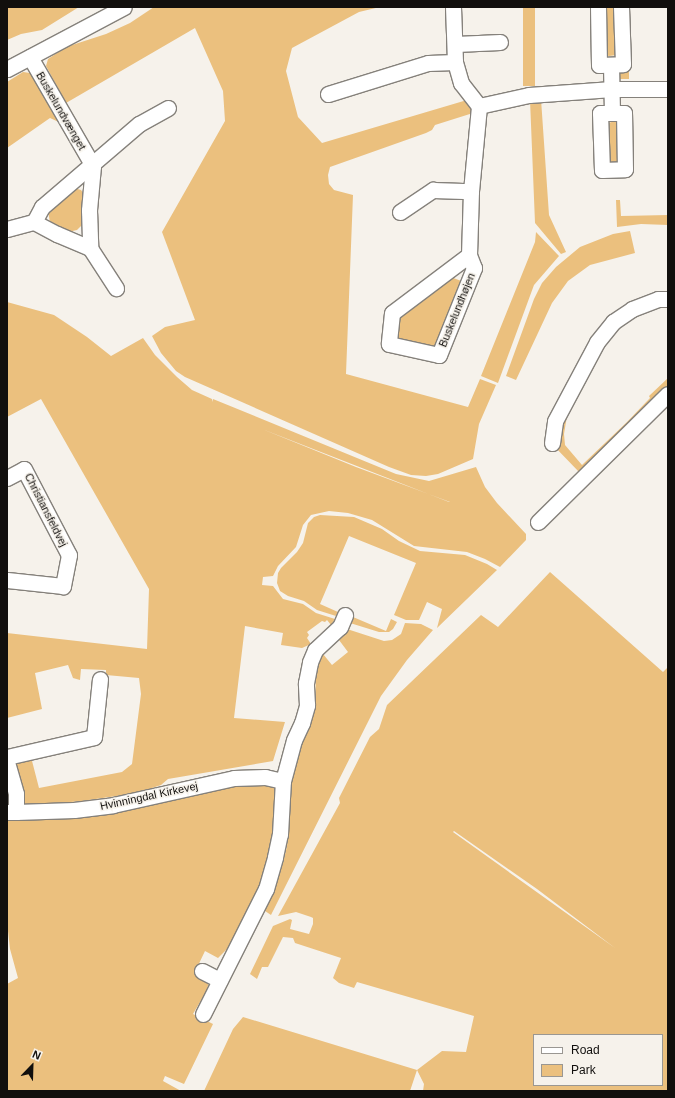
<!DOCTYPE html>
<html>
<head>
<meta charset="utf-8">
<style>
	body { margin:0 }
	#map { position:relative; width:675px; height:1098px; overflow:hidden; background:#f6f2eb; font-family:Arial,sans-serif }
	div>[style] { position:absolute }
	.green>* { inset:0; background:#ebc07e; transform-origin:0 0 }
	.roads { filter:drop-shadow(1px 0 #85817b) drop-shadow(-1px 0 #85817b) drop-shadow(0 1px #85817b) drop-shadow(0 -1px #85817b) }
	.minor>* { height:15px; margin:-7.5px; padding:0 7.5px; transform-origin:7.5px; border-radius:7.5px; background:#fff }
	span { translate:-50% -50%; white-space:nowrap; text-align:center; line-height:1.15; -webkit-text-stroke:3px #f6f2eb; paint-order:stroke }
	.street-label { font-size:11px; color:#110f0d }
	.frame { position:absolute; inset:0; border:8px solid #110f0d; pointer-events:none }
	.legend { position:absolute; left:533px; top:1034px; width:130px; height:52px; box-sizing:border-box; background:#f6f2eb; border:1px solid #9a9792; margin:0; padding:5px 7px; list-style:none; font-size:12px; color:#110f0d }
	.legend li { display:flex; align-items:center; gap:8px; height:20px }
	.legend b { width:20px; border:1px solid #9a9792 }
	.north { position:absolute; left:12px; top:1046px; width:40px; height:40px; -webkit-text-stroke:3px #f6f2eb; paint-order:stroke; rotate:23deg; font-size:11px; font-weight:700; line-height:16px; text-align:center; color:#110f0d }
	.north::after { content:''; display:block; margin:auto; width:14px; height:18px; background:#110f0d; clip-path:polygon(50% 0,100% 100%,50% 72%,0 100%) }
</style>
</head>
<body>
<div id="map">
	<div class="green">
		<div style="clip-path:polygon(7px 7px,79px 7px,42px 30px,21px 34px,7px 40px)"></div>
		<div style="clip-path:polygon(154px 7px,380px 7px,359px 12px,292px 48px,286px 71px,298px 117px,322px 143px,467px 100px,471px 104px,473px 113px,435px 125px,432px 130px,426px 133px,330px 167px,328px 175px,329px 184px,334px 190px,353px 195px,346px 374px,468px 407px,480px 379px,496px 385px,479px 424px,473px 459px,438px 474px,426px 476px,411px 475px,389px 467px,185px 377px,176px 371px,161px 353px,152px 336px,165px 327px,195px 320px,162px 232px,225px 121px,223px 91px,195px 28px,66px 103px,46px 66px,48px 59px,66px 47px,106px 34px,130px 23px)"></div>
		<div style="left:523px;top:7px;width:12px;height:79px"></div>
		<div style="clip-path:polygon(600px 7px,619px 7px,617px 55px,609px 56px,605px 55px)"></div>
		<div style="clip-path:polygon(629px 70px,629px 79px,619px 79px,617px 73px,619px 71px)"></div>
		<div style="clip-path:polygon(23px 72px,30px 73px,37px 79px,63px 124px,50px 118px,7px 148px,7px 82px)"></div>
		<div style="clip-path:polygon(541px 99px,549px 215px,566px 252px,561px 254px,535px 223px,530px 100px)"></div>
		<div style="clip-path:polygon(615px 121px,619px 123px,618px 162px,612px 164px,608px 162px,605px 124px)"></div>
		<div style="clip-path:polygon(74px 188px,81px 190px,84px 194px,82px 225px,77px 230px,68px 232px,50px 223px,48px 210px)"></div>
		<div style="clip-path:polygon(616px 200px,620px 200px,621px 216px,668px 215px,668px 225px,641px 224px,617px 227px)"></div>
		<div style="clip-path:polygon(630px 231px,635px 253px,590px 265px,568px 281px,552px 303px,516px 380px,506px 376px,534px 299px,542px 283px,556px 267px,580px 247px,613px 234px)"></div>
		<div style="clip-path:polygon(536px 232px,559px 256px,534px 285px,498px 383px,481px 376px,535px 242px)"></div>
		<div style="clip-path:polygon(448px 276px,464px 282px,434px 348px,399px 340px,395px 335px,396px 318px)"></div>
		<div style="clip-path:polygon(evenodd,7px 302px,54px 315px,87px 337px,111px 356px,143px 338px,155px 355px,177px 377px,192px 390px,212px 399px,213px 402px,213px 399px,396px 474px,429px 481px,476px 467px,485px 487px,497px 503px,526px 534px,526px 540px,500px 567px,485px 559px,467px 552px,414px 546px,372px 520px,348px 513px,329px 511px,311px 515px,303px 525px,296px 547px,278px 566px,273px 576px,263px 577px,262px 585px,273px 586px,283px 599px,303px 604px,316px 613px,335px 619px,331px 625px,327px 620px,325px 622px,322px 621px,307px 632px,309px 635px,307px 638px,311px 644px,302px 648px,281px 645px,283px 633px,245px 626px,234px 718px,285px 722px,273px 761px,168px 779px,161px 785px,137px 793px,82px 801px,27px 806px,22px 801px,15px 763px,17px 758px,31px 757px,39px 788px,122px 772px,132px 764px,141px 694px,139px 678px,106px 675px,106px 670px,81px 669px,80px 680px,73px 678px,68px 665px,35px 673px,42px 709px,7px 718px,7px 633px,147px 649px,149px 589px,41px 399px,7px 417px,7px 302px,262px 429px,449px 502px,450px 502px,356px 467px,262px 429px)"></div>
		<div style="clip-path:polygon(668px 378px,668px 387px,580px 473px,552px 444px,560px 443px,561px 419px,571px 407px,567px 416px,564px 434px,565px 445px,582px 465px,627px 422px,650px 398px,649px 396px)"></div>
		<div style="clip-path:polygon(320px 515px,354px 517px,382px 529px,399px 541px,420px 551px,465px 555px,487px 564px,497px 570px,437px 628px,442px 609px,427px 602px,419px 620px,406px 620px,394px 615px,416px 563px,349px 536px,320px 604px,338px 612px,336px 616px,317px 610px,304px 601px,288px 596px,280px 591px,277px 583px,278px 573px,281px 568px,297px 552px,303px 543px,308px 523px,314px 517px)"></div>
		<div style="clip-path:polygon(evenodd,550px 572px,663px 672px,668px 667px,668px 1091px,423px 1091px,424px 1084px,417px 1070px,410px 1091px,204px 1091px,233px 1029px,243px 1017px,417px 1070px,442px 1051px,466px 1052px,474px 1016px,357px 982px,354px 988px,339px 983px,333px 978px,341px 958px,295px 943px,293px 938px,283px 937px,268px 967px,262px 967px,257px 979px,250px 974px,273px 926px,290px 919px,292px 920px,290px 929px,309px 934px,313px 924px,313px 918px,311px 917px,296px 912px,278px 916px,340px 803px,339px 798px,370px 737px,379px 729px,387px 705px,481px 615px,498px 627px,550px 572px,454px 831px,537px 889px,615px 948px,453px 832px,454px 831px,550px 572px,534px 1035px,662px 1035px,662px 1085px,534px 1085px,534px 1035px)"></div>
		<div style="clip-path:polygon(353px 617px,386px 631px,391px 619px,397px 622px,393px 629px,389px 632px,379px 632px,350px 623px)"></div>
		<div style="clip-path:polygon(405px 623px,421px 624px,433px 630px,407px 660px,381px 696px,271px 915px,265px 911px,283px 863px,287px 846px,291px 781px,295px 763px,302px 737px,315px 710px,316px 667px,323px 654px,332px 665px,348px 652px,339px 640px,347px 629px,384px 641px,392px 640px,401px 634px)"></div>
		<div style="clip-path:polygon(234px 784px,264px 784px,270px 785px,276px 790px,276px 814px,264px 879px,233px 943px,218px 958px,205px 951px,194px 974px,209px 981px,207px 990px,193px 1014px,213px 1024px,184px 1084px,165px 1076px,163px 1081px,181px 1091px,7px 1091px,7px 984px,18px 978px,10px 949px,7px 922px,7px 818px)"></div>
	</div>
	<div class="roads">
		<div class="minor">
			<div style="left:453px;top:7px;width:55px;rotate:87.9deg"></div>
			<div style="left:455px;top:62px;width:22px;rotate:74deg"></div>
			<div style="left:461px;top:83px;width:29px;rotate:52deg"></div>
			<div style="left:479px;top:106px;width:51px;rotate:-12.4deg"></div>
			<div style="left:529px;top:95px;width:83px;rotate:-4.1deg"></div>
			<div style="left:612px;top:89px;width:56px"></div>
			<div style="left:598px;top:7px;width:58px;rotate:89deg"></div>
			<div style="left:599px;top:65px;width:24px;rotate:-2deg"></div>
			<div style="left:623px;top:64px;width:57px;rotate:-92deg"></div>
			<div style="left:456px;top:44px;width:44px;rotate:-2.6deg"></div>
			<div style="left:30px;top:57px;width:126px;rotate:60deg"></div>
			<div style="left:93px;top:166px;width:44px;rotate:95.2deg"></div>
			<div style="left:89px;top:210px;width:38px;rotate:88deg"></div>
			<div style="left:611px;top:65px;width:48px;rotate:88.8deg"></div>
			<div style="left:612px;top:113px;width:12px;rotate:180deg"></div>
			<div style="left:600px;top:113px;width:57px;rotate:88deg"></div>
			<div style="left:602px;top:170px;width:23px;rotate:-2deg"></div>
			<div style="left:625px;top:169px;width:56px;rotate:-91deg"></div>
			<div style="left:624px;top:113px;width:12px;rotate:180deg"></div>
			<div style="left:7px;top:69px;width:132px;rotate:-27.9deg"></div>
			<div style="left:328px;top:94px;width:105px;rotate:-17.2deg"></div>
			<div style="left:428px;top:63px;width:27px;rotate:-2deg"></div>
			<div style="left:400px;top:212px;width:40px;rotate:-34deg"></div>
			<div style="left:433px;top:190px;width:38px;rotate:2deg"></div>
			<div style="left:34px;top:222px;width:26px;rotate:28deg"></div>
			<div style="left:57px;top:234px;width:36px;rotate:23deg"></div>
			<div style="left:90px;top:248px;width:48px;rotate:57deg"></div>
			<div style="left:7px;top:229px;width:28px;rotate:-15deg"></div>
			<div style="left:34px;top:222px;width:17px;rotate:-62deg"></div>
			<div style="left:42px;top:207px;width:128px;rotate:-40.6deg"></div>
			<div style="left:139px;top:124px;width:33px;rotate:-29deg"></div>
			<div style="left:469px;top:255px;width:96px;rotate:143deg"></div>
			<div style="left:392px;top:313px;width:31px;rotate:96deg"></div>
			<div style="left:389px;top:344px;width:51px;rotate:12.4deg"></div>
			<div style="left:439px;top:355px;width:94px;rotate:-68.1deg"></div>
			<div style="left:474px;top:268px;width:14px;rotate:-111deg"></div>
			<div style="left:469px;top:255px;width:64px;rotate:-88.2deg"></div>
			<div style="left:471px;top:191px;width:85px;rotate:-84.6deg"></div>
			<div style="left:552px;top:443px;width:22px;rotate:-82deg"></div>
			<div style="left:555px;top:421px;width:89px;rotate:-62deg"></div>
			<div style="left:597px;top:342px;width:26px;rotate:-51deg"></div>
			<div style="left:613px;top:322px;width:23px;rotate:-34deg"></div>
			<div style="left:632px;top:309px;width:28px;rotate:-21deg"></div>
			<div style="left:658px;top:299px;width:10px"></div>
			<div style="left:7px;top:478px;width:19px;rotate:-28deg"></div>
			<div style="left:24px;top:469px;width:97px;rotate:62.4deg"></div>
			<div style="left:69px;top:555px;width:32px;rotate:101deg"></div>
			<div style="left:63px;top:586px;width:56px;rotate:-173.9deg"></div>
			<div style="left:538px;top:522px;width:182px;rotate:-44.6deg"></div>
			<div style="left:7px;top:757px;width:89px;rotate:-12.9deg"></div>
			<div style="left:94px;top:737px;width:58px;rotate:-84.1deg"></div>
			<div style="left:7px;top:762px;width:33px;rotate:74deg"></div>
			<div style="left:16px;top:794px;width:18px;rotate:90deg"></div>
			<div style="left:16px;top:812px;width:9px;rotate:180deg"></div>
			<div style="left:16px;top:812px;width:58px;rotate:-2deg"></div>
			<div style="left:74px;top:810px;width:39px;rotate:-7deg"></div>
			<div style="left:113px;top:805px;width:124px;rotate:-12.6deg"></div>
			<div style="left:234px;top:778px;width:31px;rotate:-2deg"></div>
			<div style="left:265px;top:777px;width:18px;rotate:13deg"></div>
			<div style="left:202px;top:971px;width:20px;rotate:27deg"></div>
			<div style="left:203px;top:1014px;width:140px;rotate:-63.3deg"></div>
			<div style="left:266px;top:889px;width:33px;rotate:-74deg"></div>
			<div style="left:275px;top:857px;width:24px;rotate:-78deg"></div>
			<div style="left:280px;top:834px;width:53px;rotate:-86.8deg"></div>
			<div style="left:283px;top:781px;width:42px;rotate:-75deg"></div>
			<div style="left:294px;top:740px;width:19px;rotate:-65deg"></div>
			<div style="left:302px;top:723px;width:19px;rotate:-74deg"></div>
			<div style="left:307px;top:705px;width:22px;rotate:-93deg"></div>
			<div style="left:306px;top:683px;width:21px;rotate:-79deg"></div>
			<div style="left:310px;top:662px;width:13px;rotate:-67deg"></div>
			<div style="left:315px;top:650px;width:34px;rotate:-43deg"></div>
			<div style="left:340px;top:627px;width:13px;rotate:-67deg"></div>
		</div>
	</div>
	<div class="street-label">
		<span style="left:61px;top:111px;rotate:60deg">Buskelundvænget</span>
		<span style="left:457px;top:310px;rotate:-68deg">Buskelundhøjen</span>
		<span style="left:46px;top:510px;rotate:63deg">Christiansfeldvej</span>
		<span style="left:149px;top:796px;rotate:-12deg">Hvinningdal Kirkevej</span>
	</div>
	<div class="frame"></div>
	<ul class="legend">
	<li><b style="height:5px;background:#fff"></b>Road</li>
	<li><b style="height:11px;background:#ebc07e"></b>Park</li>
	</ul>
	<div class="north">N</div>
</div>
</body>
</html>
